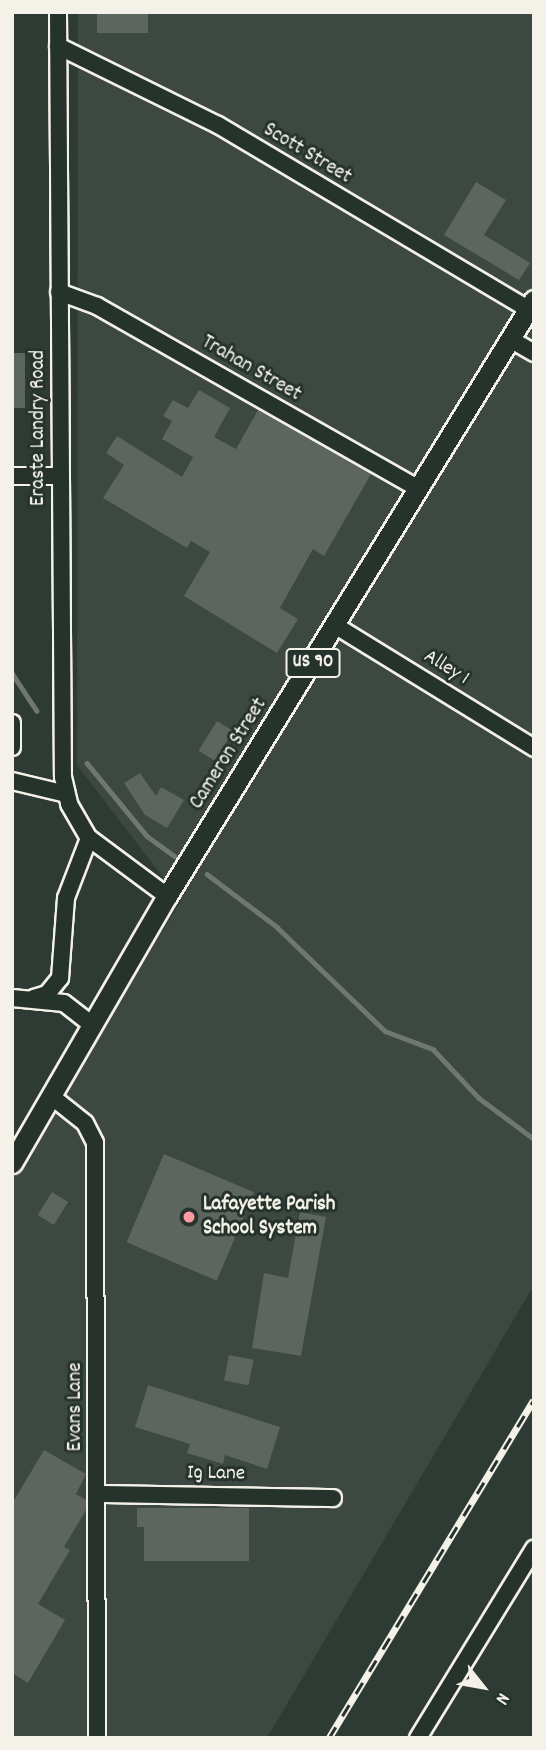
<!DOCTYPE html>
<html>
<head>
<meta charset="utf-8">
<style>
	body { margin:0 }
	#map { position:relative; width:546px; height:1750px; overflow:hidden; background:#2e3b34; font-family:Dekko,sans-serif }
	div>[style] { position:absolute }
	.built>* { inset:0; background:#3c4841 }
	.stream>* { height:4.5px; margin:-2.25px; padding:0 2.25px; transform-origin:2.25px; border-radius:2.25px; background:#6f7770 }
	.building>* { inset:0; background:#5c655e; transform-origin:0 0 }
	.roads { filter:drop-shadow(2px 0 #f4f1e8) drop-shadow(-2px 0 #f4f1e8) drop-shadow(0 2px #f4f1e8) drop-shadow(0 -2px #f4f1e8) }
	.minor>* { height:16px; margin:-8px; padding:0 8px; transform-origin:8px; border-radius:8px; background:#26332d }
	.major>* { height:19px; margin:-9.5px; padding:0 9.5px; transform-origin:9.5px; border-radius:9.5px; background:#26332d }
	.rail>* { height:7px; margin-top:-3.5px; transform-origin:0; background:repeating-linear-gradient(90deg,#26332d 0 13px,#f4f1e8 0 26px); box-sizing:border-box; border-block:2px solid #f4f1e8 }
	.dots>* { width:19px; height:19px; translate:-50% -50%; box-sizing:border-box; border:4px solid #26332d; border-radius:50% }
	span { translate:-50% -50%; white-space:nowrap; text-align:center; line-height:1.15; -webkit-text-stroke:6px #26332d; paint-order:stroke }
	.shield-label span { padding:2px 5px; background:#26332d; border:2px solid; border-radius:5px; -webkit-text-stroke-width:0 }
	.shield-label { font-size:19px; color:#f4f1e8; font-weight:700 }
	.street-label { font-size:21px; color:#f4f1e8 }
	.poi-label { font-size:21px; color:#f4f1e8; font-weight:700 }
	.left { translate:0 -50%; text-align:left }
	.frame { position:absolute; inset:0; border:14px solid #f4f1e8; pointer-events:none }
	.north { position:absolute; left:448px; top:1652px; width:70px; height:70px; -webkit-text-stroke:5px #26332d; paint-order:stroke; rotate:121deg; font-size:19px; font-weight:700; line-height:28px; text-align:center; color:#f4f1e8 }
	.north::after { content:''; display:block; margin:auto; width:24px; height:32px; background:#f4f1e8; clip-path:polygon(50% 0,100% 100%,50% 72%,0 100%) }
</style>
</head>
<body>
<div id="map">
	<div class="built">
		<div style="clip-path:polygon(78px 12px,534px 12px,534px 1285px,267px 1738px,12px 1738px,12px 1174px,181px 901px,77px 765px)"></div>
	</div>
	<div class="stream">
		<div style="left:12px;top:673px;width:45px;rotate:56.7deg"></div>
		<div style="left:87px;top:763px;width:94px;rotate:50.6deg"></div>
		<div style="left:147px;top:836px;width:34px;rotate:36deg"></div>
		<div style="left:207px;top:874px;width:88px;rotate:37.1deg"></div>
		<div style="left:277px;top:927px;width:150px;rotate:43.9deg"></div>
		<div style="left:385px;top:1031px;width:51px;rotate:20.6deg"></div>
		<div style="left:433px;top:1049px;width:67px;rotate:46.8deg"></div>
		<div style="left:479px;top:1098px;width:69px;rotate:36.7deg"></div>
	</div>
	<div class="building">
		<div style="left:97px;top:12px;width:51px;height:21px"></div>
		<div style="clip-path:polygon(476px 182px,506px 200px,484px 235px,530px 263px,519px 280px,444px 235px)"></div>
		<div style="left:12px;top:353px;width:13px;height:55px"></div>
		<div style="clip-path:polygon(199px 390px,230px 408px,214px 437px,236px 449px,258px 410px,371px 474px,324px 556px,313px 549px,280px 608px,298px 619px,277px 653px,184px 596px,210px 552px,191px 541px,187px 548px,103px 498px,124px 465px,106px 453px,117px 436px,182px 477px,193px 457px,162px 439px,172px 421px,163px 416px,173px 400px,188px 408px)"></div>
		<div style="left:217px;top:721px;width:19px;height:35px;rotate:32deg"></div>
		<div style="clip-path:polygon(140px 773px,156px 796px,161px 787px,184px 800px,167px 828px,145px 815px,124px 783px)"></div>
		<div style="left:164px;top:1154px;width:98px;height:96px;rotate:23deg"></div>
		<div style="left:52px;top:1192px;width:19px;height:27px;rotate:32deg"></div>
		<div style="clip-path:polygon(300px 1212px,326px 1217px,301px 1356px,252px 1348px,264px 1273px,288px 1278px)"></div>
		<div style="left:229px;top:1355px;width:25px;height:26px;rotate:11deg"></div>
		<div style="clip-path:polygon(148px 1385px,280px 1427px,267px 1469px,225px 1455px,223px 1464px,187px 1453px,190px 1444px,135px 1427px)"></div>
		<div style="clip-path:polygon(44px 1450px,86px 1474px,76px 1494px,86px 1500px,86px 1510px,64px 1547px,70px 1550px,38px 1604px,65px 1620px,28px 1683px,12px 1673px,12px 1504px)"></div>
		<div style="clip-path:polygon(137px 1508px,249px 1508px,249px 1561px,144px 1561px,144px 1527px,137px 1527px)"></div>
	</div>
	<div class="roads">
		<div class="minor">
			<div style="left:58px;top:12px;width:765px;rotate:89.63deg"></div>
			<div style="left:63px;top:777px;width:28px;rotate:77deg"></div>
			<div style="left:69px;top:804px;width:39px;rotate:60deg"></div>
			<div style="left:89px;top:838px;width:97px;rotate:36.6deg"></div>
			<div style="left:58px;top:46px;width:178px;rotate:26.3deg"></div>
			<div style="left:218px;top:125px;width:360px;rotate:30.7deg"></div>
			<div style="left:59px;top:292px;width:40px;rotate:20.2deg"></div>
			<div style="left:97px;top:306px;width:370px;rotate:29.6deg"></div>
			<div style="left:510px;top:339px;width:28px;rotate:30deg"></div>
			<div style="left:12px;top:476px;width:48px"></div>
			<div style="left:336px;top:626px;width:233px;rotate:31.6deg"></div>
			<div style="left:12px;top:723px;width:24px;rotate:90deg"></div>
			<div style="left:12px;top:781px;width:56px;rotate:13.5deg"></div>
			<div style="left:12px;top:998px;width:52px;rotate:5.5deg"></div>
			<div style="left:64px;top:1003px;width:36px;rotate:38deg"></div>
			<div style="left:34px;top:998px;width:14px;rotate:-17deg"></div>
			<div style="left:47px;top:994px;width:21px;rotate:-51deg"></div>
			<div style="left:60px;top:978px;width:80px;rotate:-85.7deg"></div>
			<div style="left:66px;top:898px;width:64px;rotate:-69deg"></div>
			<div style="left:51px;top:1096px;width:43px;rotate:38.5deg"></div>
			<div style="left:85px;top:1123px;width:22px;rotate:63deg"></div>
			<div style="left:95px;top:1143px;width:595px;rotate:89.81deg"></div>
			<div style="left:98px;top:1494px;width:235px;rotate:1deg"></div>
			<div style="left:418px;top:1738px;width:222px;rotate:-58.5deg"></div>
		</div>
		<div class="major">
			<div style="left:12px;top:1163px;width:309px;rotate:-59.9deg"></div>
			<div style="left:167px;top:896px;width:700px;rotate:-58.38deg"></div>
		</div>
	</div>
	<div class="rail">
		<div style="left:329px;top:1738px;width:395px;rotate:-58.8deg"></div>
	</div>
	<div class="dots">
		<div style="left:189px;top:1217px;background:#ff9aa2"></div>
	</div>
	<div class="shield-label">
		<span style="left:313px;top:663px">US 90</span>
	</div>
	<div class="street-label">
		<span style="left:307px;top:154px;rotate:31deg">Scott Street</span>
		<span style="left:251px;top:369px;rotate:30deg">Trahan Street</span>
		<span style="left:39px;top:428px;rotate:-90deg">Eraste Landry Road</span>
		<span style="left:446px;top:668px;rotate:32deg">Alley 1</span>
		<span style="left:229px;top:754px;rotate:-58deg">Cameron Street</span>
		<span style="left:76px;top:1407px;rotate:-90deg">Evans Lane</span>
		<span style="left:216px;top:1474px;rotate:1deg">Ig Lane</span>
	</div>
	<div class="poi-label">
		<span class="left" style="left:203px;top:1217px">Lafayette Parish<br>School System</span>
	</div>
	<div class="frame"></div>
	<div class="north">N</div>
</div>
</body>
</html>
